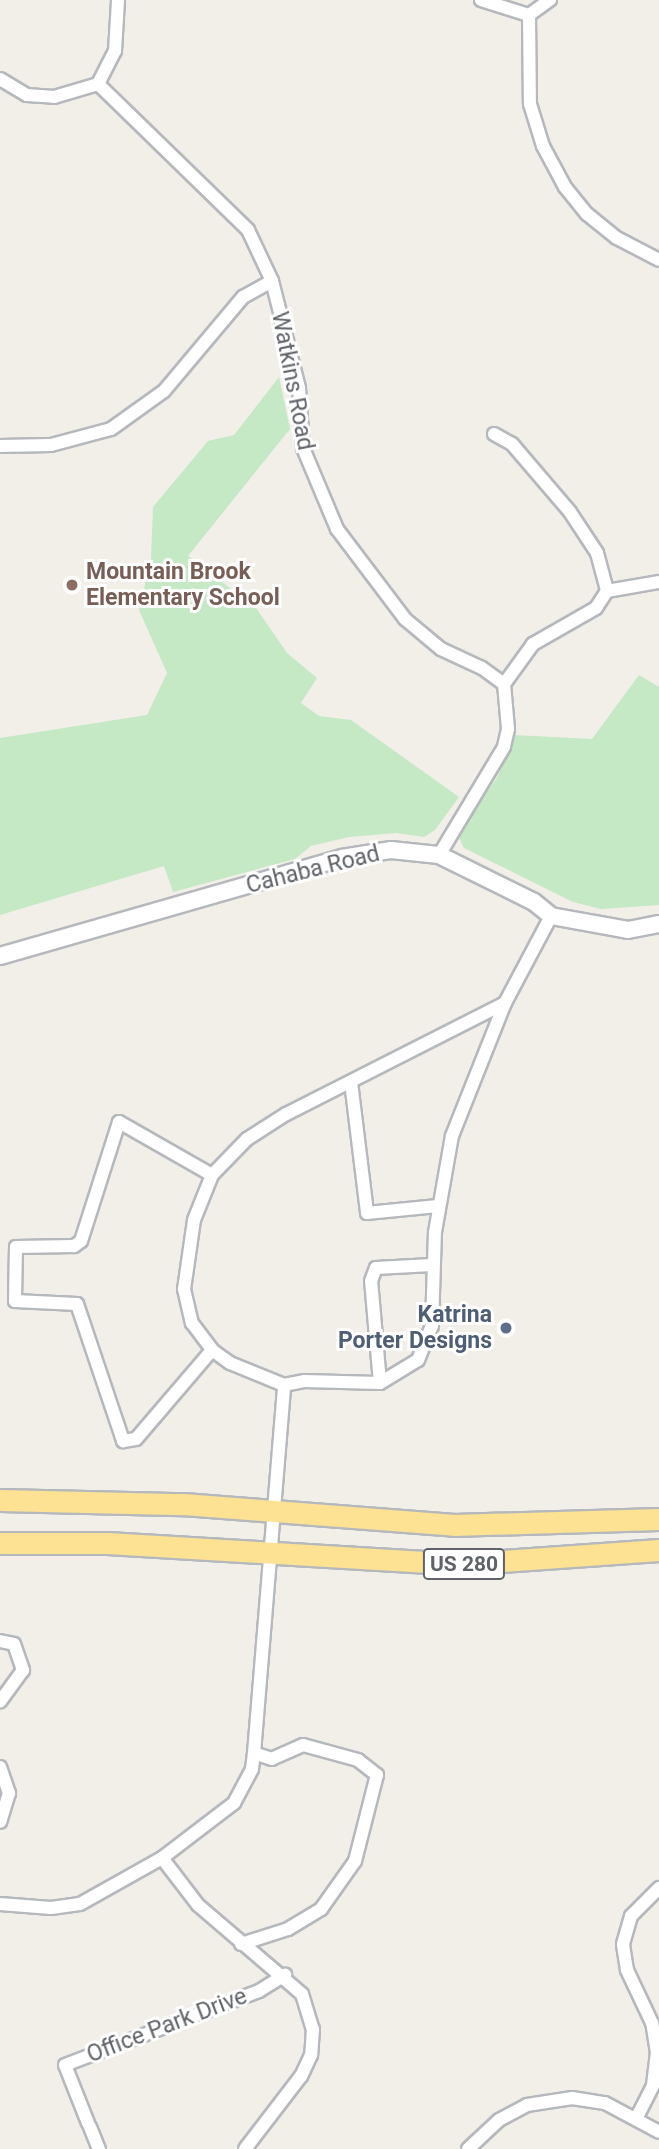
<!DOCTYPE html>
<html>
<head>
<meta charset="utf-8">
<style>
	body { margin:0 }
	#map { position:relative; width:659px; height:2149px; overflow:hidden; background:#f1efe8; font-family:Roboto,sans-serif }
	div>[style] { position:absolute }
	.green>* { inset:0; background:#c5e8c5 }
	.roads { filter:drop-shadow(2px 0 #b5b8bc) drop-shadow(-2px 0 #b5b8bc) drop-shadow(0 2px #b5b8bc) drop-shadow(0 -2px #b5b8bc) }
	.street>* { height:12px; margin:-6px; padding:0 6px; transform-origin:6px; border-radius:6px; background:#fff }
	.secondary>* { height:16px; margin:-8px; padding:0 8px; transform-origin:8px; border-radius:8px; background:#fff }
	.highway>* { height:21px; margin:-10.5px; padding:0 10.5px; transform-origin:10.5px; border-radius:10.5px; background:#fde293 }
	.dots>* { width:19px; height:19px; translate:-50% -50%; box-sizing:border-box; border:4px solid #fff; border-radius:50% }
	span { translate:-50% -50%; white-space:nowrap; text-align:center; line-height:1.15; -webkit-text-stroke:6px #fff; paint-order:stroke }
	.shield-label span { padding:2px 5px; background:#fff; border:2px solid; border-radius:5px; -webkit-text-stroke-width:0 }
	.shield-label { font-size:21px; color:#5f6368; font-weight:700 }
	.street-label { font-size:23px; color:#5f6368 }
	.education-label { font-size:23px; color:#785e54; font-weight:700 }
	.left { translate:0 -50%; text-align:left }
	.service-label { font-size:23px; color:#4e5e75; font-weight:700 }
	.right { translate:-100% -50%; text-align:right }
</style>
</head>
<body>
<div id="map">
	<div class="green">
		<div style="clip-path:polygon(279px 377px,290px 429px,188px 556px,256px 608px,287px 653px,317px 678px,301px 703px,319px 716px,351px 720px,459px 797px,435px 830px,424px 837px,396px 833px,349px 837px,311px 846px,295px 859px,173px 892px,164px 866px,0 915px,0 738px,147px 715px,167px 673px,139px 610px,151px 560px,153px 507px,208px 441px,234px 435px)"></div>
		<div style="clip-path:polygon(639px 675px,659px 687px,659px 905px,601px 909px,573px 902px,464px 848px,457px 833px,497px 778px,514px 735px,592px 739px)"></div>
	</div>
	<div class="roads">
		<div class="street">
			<div style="left:481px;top:0;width:50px;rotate:17.4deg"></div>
			<div style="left:529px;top:15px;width:89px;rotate:89.4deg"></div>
			<div style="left:530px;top:104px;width:44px;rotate:72.8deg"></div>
			<div style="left:543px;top:146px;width:47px;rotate:61.8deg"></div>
			<div style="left:565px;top:187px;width:35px;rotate:51deg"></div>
			<div style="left:587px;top:214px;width:38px;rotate:39deg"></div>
			<div style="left:617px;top:238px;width:47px;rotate:27.6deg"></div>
			<div style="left:529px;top:15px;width:26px;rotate:-36deg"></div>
			<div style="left:0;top:79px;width:31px;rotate:31deg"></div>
			<div style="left:27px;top:95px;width:27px;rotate:4deg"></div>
			<div style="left:54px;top:97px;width:46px;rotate:-16.5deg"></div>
			<div style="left:98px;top:84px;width:37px;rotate:-63deg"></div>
			<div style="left:115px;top:51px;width:51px;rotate:-86.6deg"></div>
			<div style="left:98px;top:84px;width:209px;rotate:44.2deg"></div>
			<div style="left:248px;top:230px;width:56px;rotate:64.8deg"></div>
			<div style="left:272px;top:281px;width:110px;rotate:75.8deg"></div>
			<div style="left:299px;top:388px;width:60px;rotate:86.2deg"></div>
			<div style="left:303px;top:448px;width:88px;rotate:67.2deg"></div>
			<div style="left:337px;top:529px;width:113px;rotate:52.9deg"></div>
			<div style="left:405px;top:619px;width:47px;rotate:39.8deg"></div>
			<div style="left:441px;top:649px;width:45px;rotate:24.9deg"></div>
			<div style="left:482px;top:668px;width:27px;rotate:36deg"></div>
			<div style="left:504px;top:684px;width:45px;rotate:84.9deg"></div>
			<div style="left:508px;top:729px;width:18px;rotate:103deg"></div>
			<div style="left:504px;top:747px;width:126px;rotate:121deg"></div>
			<div style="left:494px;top:434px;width:21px;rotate:29deg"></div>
			<div style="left:512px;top:444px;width:89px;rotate:49.5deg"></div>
			<div style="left:570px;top:512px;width:49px;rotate:56.6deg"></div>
			<div style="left:597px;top:553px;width:39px;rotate:75deg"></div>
			<div style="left:607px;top:591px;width:20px;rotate:123deg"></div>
			<div style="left:596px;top:608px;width:73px;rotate:150.3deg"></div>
			<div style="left:533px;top:644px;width:49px;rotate:125.9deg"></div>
			<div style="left:0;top:446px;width:51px;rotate:-1.1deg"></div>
			<div style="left:51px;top:445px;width:62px;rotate:-14.9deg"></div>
			<div style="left:111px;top:429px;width:65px;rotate:-35.6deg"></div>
			<div style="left:164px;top:391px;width:123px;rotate:-50deg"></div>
			<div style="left:243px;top:297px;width:33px;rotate:-29deg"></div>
			<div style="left:607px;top:591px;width:53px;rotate:-9.8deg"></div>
			<div style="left:505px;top:1003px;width:246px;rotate:153.1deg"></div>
			<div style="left:286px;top:1114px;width:46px;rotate:147.3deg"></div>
			<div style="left:247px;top:1139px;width:50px;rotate:134.2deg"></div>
			<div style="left:212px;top:1175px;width:48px;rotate:111.8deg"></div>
			<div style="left:194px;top:1220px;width:70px;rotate:98.2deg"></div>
			<div style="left:184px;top:1289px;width:35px;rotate:77deg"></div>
			<div style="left:192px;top:1323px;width:34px;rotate:53deg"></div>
			<div style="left:212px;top:1350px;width:22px;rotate:36deg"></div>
			<div style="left:230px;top:1363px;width:58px;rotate:22.2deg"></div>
			<div style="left:284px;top:1385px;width:20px;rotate:-11deg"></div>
			<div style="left:304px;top:1381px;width:76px;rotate:1.5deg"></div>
			<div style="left:380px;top:1383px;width:44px;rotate:-31.2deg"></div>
			<div style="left:418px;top:1360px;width:37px;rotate:-68deg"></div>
			<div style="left:432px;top:1326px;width:94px;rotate:-88.2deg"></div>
			<div style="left:435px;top:1232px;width:97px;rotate:-80deg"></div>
			<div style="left:452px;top:1136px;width:143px;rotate:-68.3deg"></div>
			<div style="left:505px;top:1003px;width:98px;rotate:-62.1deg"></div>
			<div style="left:351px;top:1082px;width:132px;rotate:83deg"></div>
			<div style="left:367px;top:1213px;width:71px;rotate:-5.6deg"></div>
			<div style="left:212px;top:1175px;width:107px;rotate:-150.3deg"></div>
			<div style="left:119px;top:1122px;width:125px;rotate:107.7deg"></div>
			<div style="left:81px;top:1241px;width:9px;rotate:144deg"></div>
			<div style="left:74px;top:1246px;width:58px;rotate:179deg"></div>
			<div style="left:16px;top:1247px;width:54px;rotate:91.1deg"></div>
			<div style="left:15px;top:1301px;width:62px;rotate:2.8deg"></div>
			<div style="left:77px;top:1304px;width:145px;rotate:71.4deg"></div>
			<div style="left:123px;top:1441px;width:13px;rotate:-9deg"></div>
			<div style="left:136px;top:1439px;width:117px;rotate:-49.5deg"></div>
			<div style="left:380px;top:1383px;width:102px;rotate:-95deg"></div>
			<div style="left:371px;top:1281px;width:14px;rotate:-69deg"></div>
			<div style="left:376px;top:1268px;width:56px;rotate:-3.1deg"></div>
			<div style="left:0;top:1641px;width:14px;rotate:12deg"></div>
			<div style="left:14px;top:1644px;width:28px;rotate:71deg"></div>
			<div style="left:23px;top:1670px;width:39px;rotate:126deg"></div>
			<div style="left:0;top:1767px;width:28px;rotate:71deg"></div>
			<div style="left:9px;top:1793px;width:30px;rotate:107deg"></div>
			<div style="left:162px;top:1858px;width:59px;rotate:52.5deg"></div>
			<div style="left:198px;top:1905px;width:137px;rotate:40.6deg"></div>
			<div style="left:302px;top:1994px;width:37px;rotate:73deg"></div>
			<div style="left:313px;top:2029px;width:26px;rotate:94deg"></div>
			<div style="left:311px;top:2055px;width:23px;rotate:115deg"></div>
			<div style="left:301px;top:2076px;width:92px;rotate:127.5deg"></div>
			<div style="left:0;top:1904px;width:51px;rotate:4.5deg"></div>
			<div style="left:51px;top:1908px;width:29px;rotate:-8deg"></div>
			<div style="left:80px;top:1904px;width:94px;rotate:-29.3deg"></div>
			<div style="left:162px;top:1858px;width:91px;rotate:-37.4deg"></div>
			<div style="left:234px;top:1803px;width:38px;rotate:-62deg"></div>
			<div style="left:252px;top:1769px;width:16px;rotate:-83deg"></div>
			<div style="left:254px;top:1753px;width:369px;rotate:-85.3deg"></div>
			<div style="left:241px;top:1944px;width:49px;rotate:-17.7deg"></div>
			<div style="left:288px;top:1929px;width:39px;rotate:-31deg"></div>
			<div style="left:321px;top:1909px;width:59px;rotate:-54.7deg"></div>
			<div style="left:355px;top:1861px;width:89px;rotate:-75.7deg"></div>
			<div style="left:377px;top:1775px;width:24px;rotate:-142deg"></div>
			<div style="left:358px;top:1760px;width:57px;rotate:-164.7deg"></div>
			<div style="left:303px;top:1745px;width:34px;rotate:156deg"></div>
			<div style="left:272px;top:1759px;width:19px;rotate:-162deg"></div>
			<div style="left:636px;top:2119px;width:38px;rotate:-63deg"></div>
			<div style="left:653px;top:2085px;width:32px;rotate:-83deg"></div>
			<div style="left:657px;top:2053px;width:30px;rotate:-99deg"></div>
			<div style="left:652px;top:2023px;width:59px;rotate:-115.3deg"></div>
			<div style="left:627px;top:1970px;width:26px;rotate:-99deg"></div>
			<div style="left:623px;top:1944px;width:29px;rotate:-74deg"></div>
			<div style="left:631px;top:1916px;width:40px;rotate:-45deg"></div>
			<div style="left:88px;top:2123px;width:62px;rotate:-111.6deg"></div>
			<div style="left:65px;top:2065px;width:208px;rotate:-20.9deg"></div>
			<div style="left:259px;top:1991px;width:31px;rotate:-32deg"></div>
			<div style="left:90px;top:2127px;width:24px;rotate:68deg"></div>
			<div style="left:468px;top:2149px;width:42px;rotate:-43.1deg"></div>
			<div style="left:499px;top:2120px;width:32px;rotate:-28deg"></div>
			<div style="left:527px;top:2105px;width:46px;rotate:-8.8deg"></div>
			<div style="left:572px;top:2098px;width:33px;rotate:9deg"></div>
			<div style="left:605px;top:2103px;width:61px;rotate:28.2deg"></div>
		</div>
		<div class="secondary">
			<div style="left:0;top:956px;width:356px;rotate:-16deg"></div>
			<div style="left:342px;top:858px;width:50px;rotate:-9.3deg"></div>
			<div style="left:391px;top:850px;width:48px;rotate:5.9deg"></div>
			<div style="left:439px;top:855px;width:106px;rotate:26.3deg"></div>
			<div style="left:534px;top:902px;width:22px;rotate:39deg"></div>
			<div style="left:551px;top:916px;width:78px;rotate:10.3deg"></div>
			<div style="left:628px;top:930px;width:32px;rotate:-11deg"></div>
		</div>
		<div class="highway">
			<div style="left:0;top:1500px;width:183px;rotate:1.3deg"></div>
			<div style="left:183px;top:1504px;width:272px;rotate:4.4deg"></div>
			<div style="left:454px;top:1525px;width:205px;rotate:-1.7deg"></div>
			<div style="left:0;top:1543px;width:107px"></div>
			<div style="left:107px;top:1543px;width:352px;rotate:3.4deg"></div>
			<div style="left:458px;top:1564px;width:201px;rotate:-4deg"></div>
		</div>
	</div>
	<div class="dots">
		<div style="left:72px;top:585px;background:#8d6e63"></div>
		<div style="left:506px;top:1328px;background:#5c6f8a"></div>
	</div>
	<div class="shield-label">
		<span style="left:464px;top:1564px">US 280</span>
	</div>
	<div class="street-label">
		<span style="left:292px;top:381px;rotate:79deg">Watkins Road</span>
		<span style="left:313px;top:870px;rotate:-14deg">Cahaba Road</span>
		<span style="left:167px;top:2026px;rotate:-21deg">Office Park Drive</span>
	</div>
	<div class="education-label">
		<span class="left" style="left:86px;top:585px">Mountain Brook<br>Elementary School</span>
	</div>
	<div class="service-label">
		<span class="right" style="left:492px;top:1328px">Katrina<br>Porter Designs</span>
	</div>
</div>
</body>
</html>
